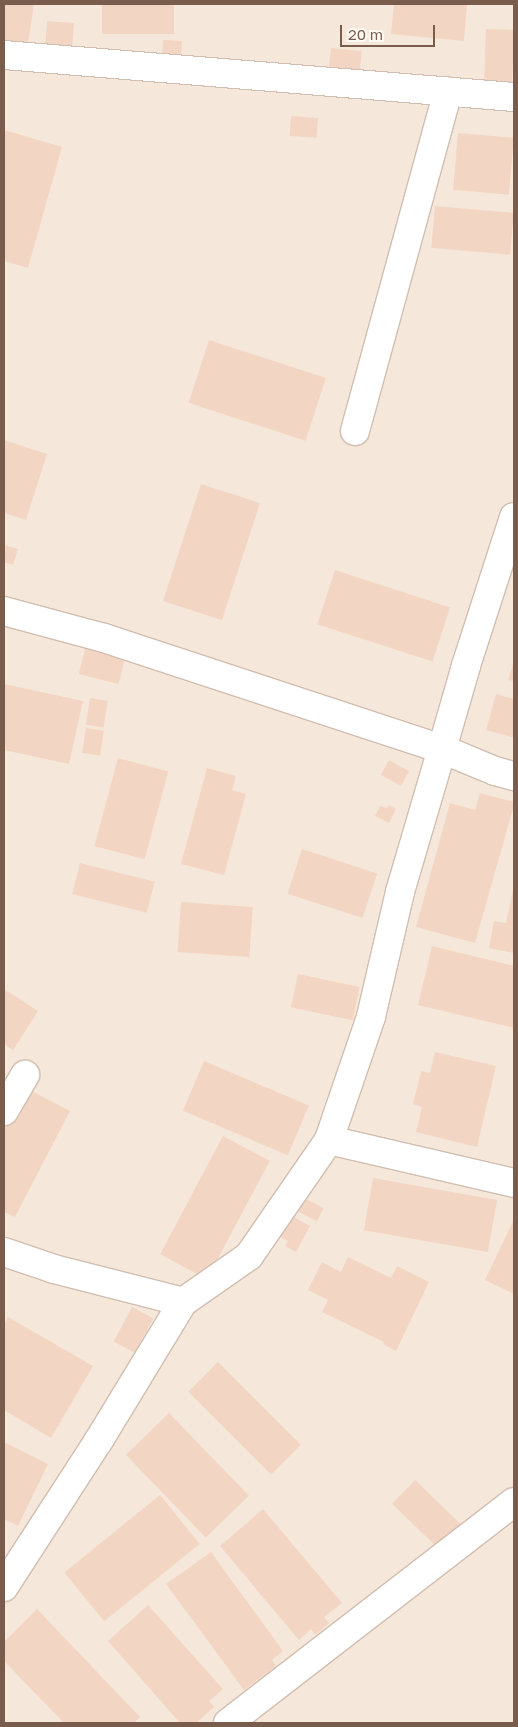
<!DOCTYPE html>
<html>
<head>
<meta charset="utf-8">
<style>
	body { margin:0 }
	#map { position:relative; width:518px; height:1727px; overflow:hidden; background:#fdf6ec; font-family:"Golos Text",sans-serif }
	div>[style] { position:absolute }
	.residential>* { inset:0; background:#f5e8da; transform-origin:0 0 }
	.building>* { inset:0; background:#f3d5c3; transform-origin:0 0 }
	.roads { filter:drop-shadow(1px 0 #d1beb0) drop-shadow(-1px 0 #d1beb0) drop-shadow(0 1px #d1beb0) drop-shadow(0 -1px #d1beb0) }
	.minor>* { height:28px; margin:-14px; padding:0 14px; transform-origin:14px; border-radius:14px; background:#fff }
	span { translate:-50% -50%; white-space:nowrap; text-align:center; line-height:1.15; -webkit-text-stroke:5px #fffaf3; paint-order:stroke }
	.frame { position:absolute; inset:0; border:5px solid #7a5c4d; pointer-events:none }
	.scale { position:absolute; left:340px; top:25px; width:95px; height:22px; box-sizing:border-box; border:2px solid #7a5c4d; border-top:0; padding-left:6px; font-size:15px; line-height:18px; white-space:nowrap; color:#7a5c4d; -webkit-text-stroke:4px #fffaf3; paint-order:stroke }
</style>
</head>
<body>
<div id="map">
	<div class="residential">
		<div style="left:4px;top:4px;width:510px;height:1719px"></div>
	</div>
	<div class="building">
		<div style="clip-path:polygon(4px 4px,34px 4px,28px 43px,4px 40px)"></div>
		<div style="left:102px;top:4px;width:72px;height:30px"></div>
		<div style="clip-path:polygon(394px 4px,467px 4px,464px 41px,391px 34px)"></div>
		<div style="left:47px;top:21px;width:27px;height:28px;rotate:4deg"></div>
		<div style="left:486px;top:29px;width:28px;height:55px;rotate:2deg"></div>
		<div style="left:163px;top:40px;width:19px;height:18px;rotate:3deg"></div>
		<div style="left:331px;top:48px;width:31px;height:23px;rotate:6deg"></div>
		<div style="left:291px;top:116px;width:27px;height:20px;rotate:4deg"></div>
		<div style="clip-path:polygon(4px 130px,62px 147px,28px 268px,4px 261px)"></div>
		<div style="left:458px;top:133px;width:56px;height:57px;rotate:5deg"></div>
		<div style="left:435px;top:206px;width:79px;height:42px;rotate:5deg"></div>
		<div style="left:209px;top:340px;width:123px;height:66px;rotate:18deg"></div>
		<div style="clip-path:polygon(4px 440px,47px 454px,26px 520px,4px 513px)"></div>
		<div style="left:201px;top:484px;width:62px;height:123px;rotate:18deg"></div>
		<div style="clip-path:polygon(4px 545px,18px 549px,13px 565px,4px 562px)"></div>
		<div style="left:335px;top:570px;width:121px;height:57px;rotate:18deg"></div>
		<div style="left:87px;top:641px;width:41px;height:34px;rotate:14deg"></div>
		<div style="clip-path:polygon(514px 661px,514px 681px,508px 680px)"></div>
		<div style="clip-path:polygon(4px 684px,83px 701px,69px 764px,4px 750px)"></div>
		<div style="clip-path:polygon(496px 694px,514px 699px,514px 738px,486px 730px)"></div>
		<div style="left:90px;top:698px;width:18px;height:27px;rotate:9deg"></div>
		<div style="left:86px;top:728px;width:18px;height:25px;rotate:9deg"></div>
		<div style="left:118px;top:758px;width:52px;height:91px;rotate:15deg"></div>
		<div style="left:389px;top:760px;width:23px;height:17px;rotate:29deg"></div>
		<div style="clip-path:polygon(207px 768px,236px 776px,232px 790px,246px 794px,224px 875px,181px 864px)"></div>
		<div style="clip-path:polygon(480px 793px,514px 802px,514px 805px,475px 943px,416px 927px,450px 803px,475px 810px)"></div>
		<div style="clip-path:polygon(389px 805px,396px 809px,389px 823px,375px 816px,380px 806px,387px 808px)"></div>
		<div style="left:302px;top:849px;width:79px;height:47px;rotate:18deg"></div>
		<div style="left:80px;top:863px;width:77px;height:32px;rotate:14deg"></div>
		<div style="clip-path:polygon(514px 886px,514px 953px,489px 948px,494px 921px,506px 923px)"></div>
		<div style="left:181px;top:902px;width:72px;height:50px;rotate:4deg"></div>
		<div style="clip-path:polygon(432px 946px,514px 966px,514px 1028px,418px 1005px)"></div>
		<div style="left:298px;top:974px;width:63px;height:34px;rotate:12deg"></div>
		<div style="clip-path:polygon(4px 989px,38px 1011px,13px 1050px,4px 1044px)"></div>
		<div style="clip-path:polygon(435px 1052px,496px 1066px,477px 1147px,416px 1132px,422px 1107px,413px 1104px,421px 1071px,430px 1073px)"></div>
		<div style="left:204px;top:1061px;width:114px;height:54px;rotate:23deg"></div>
		<div style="clip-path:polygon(22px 1086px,70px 1111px,15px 1217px,4px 1212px,4px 1121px)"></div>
		<div style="left:223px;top:1136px;width:53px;height:134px;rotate:28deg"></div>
		<div style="left:373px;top:1178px;width:126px;height:53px;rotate:10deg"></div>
		<div style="left:304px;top:1198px;width:22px;height:15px;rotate:27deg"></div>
		<div style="clip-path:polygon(290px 1215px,310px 1226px,296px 1252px,285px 1246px,288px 1241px,279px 1236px)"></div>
		<div style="clip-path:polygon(514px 1219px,514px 1294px,485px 1280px)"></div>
		<div style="clip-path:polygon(348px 1257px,391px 1278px,397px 1266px,429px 1282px,396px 1351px,383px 1344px,384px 1342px,322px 1312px,328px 1300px,308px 1290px,322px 1262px,341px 1272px)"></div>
		<div style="left:132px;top:1307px;width:24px;height:39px;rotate:28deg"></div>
		<div style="clip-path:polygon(8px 1317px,93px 1366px,51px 1438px,4px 1410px,4px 1324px)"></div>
		<div style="left:218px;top:1362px;width:117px;height:42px;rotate:45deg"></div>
		<div style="left:169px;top:1413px;width:115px;height:60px;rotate:46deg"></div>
		<div style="clip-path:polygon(4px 1442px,48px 1464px,18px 1526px,4px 1519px)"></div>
		<div style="left:415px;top:1480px;width:65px;height:33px;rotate:44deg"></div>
		<div style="left:160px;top:1495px;width:63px;height:123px;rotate:51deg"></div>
		<div style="clip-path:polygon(263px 1509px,342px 1603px,324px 1617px,329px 1623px,315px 1635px,311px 1629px,299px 1640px,220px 1546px)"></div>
		<div style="clip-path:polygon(211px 1552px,283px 1651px,272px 1660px,276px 1666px,244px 1690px,166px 1584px)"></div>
		<div style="clip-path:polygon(148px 1605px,223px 1689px,209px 1701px,214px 1707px,196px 1723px,180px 1723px,108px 1641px)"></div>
		<div style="clip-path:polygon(37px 1609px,140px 1717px,134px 1723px,64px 1723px,4px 1661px,4px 1642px)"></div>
	</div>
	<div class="roads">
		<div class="minor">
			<div style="left:4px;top:55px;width:512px;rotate:4.71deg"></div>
			<div style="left:355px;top:431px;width:352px;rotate:-74.7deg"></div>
			<div style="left:514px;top:517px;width:157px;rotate:107.9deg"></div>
			<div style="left:466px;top:666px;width:86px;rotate:106.1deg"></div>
			<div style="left:442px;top:749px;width:57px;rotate:22.5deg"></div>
			<div style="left:495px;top:771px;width:20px;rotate:15deg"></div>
			<div style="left:4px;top:611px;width:104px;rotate:15.1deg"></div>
			<div style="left:104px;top:638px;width:356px;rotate:18.2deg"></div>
			<div style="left:442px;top:749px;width:149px;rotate:106.4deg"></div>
			<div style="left:400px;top:892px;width:128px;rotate:103.1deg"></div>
			<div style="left:371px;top:1017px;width:130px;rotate:108.9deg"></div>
			<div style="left:329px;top:1140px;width:141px;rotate:124.6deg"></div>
			<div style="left:249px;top:1256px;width:80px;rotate:145.1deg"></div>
			<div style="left:183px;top:1302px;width:162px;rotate:121.3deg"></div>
			<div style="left:99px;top:1440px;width:175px;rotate:122.9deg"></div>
			<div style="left:4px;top:1111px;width:42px;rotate:-59.7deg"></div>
			<div style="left:329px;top:1140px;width:190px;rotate:13.1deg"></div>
			<div style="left:4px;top:1252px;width:53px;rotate:18.8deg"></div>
			<div style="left:54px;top:1269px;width:133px;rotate:14.3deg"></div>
			<div style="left:228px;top:1723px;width:361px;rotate:-37.7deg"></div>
		</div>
	</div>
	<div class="frame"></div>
	<div class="scale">20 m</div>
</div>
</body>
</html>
